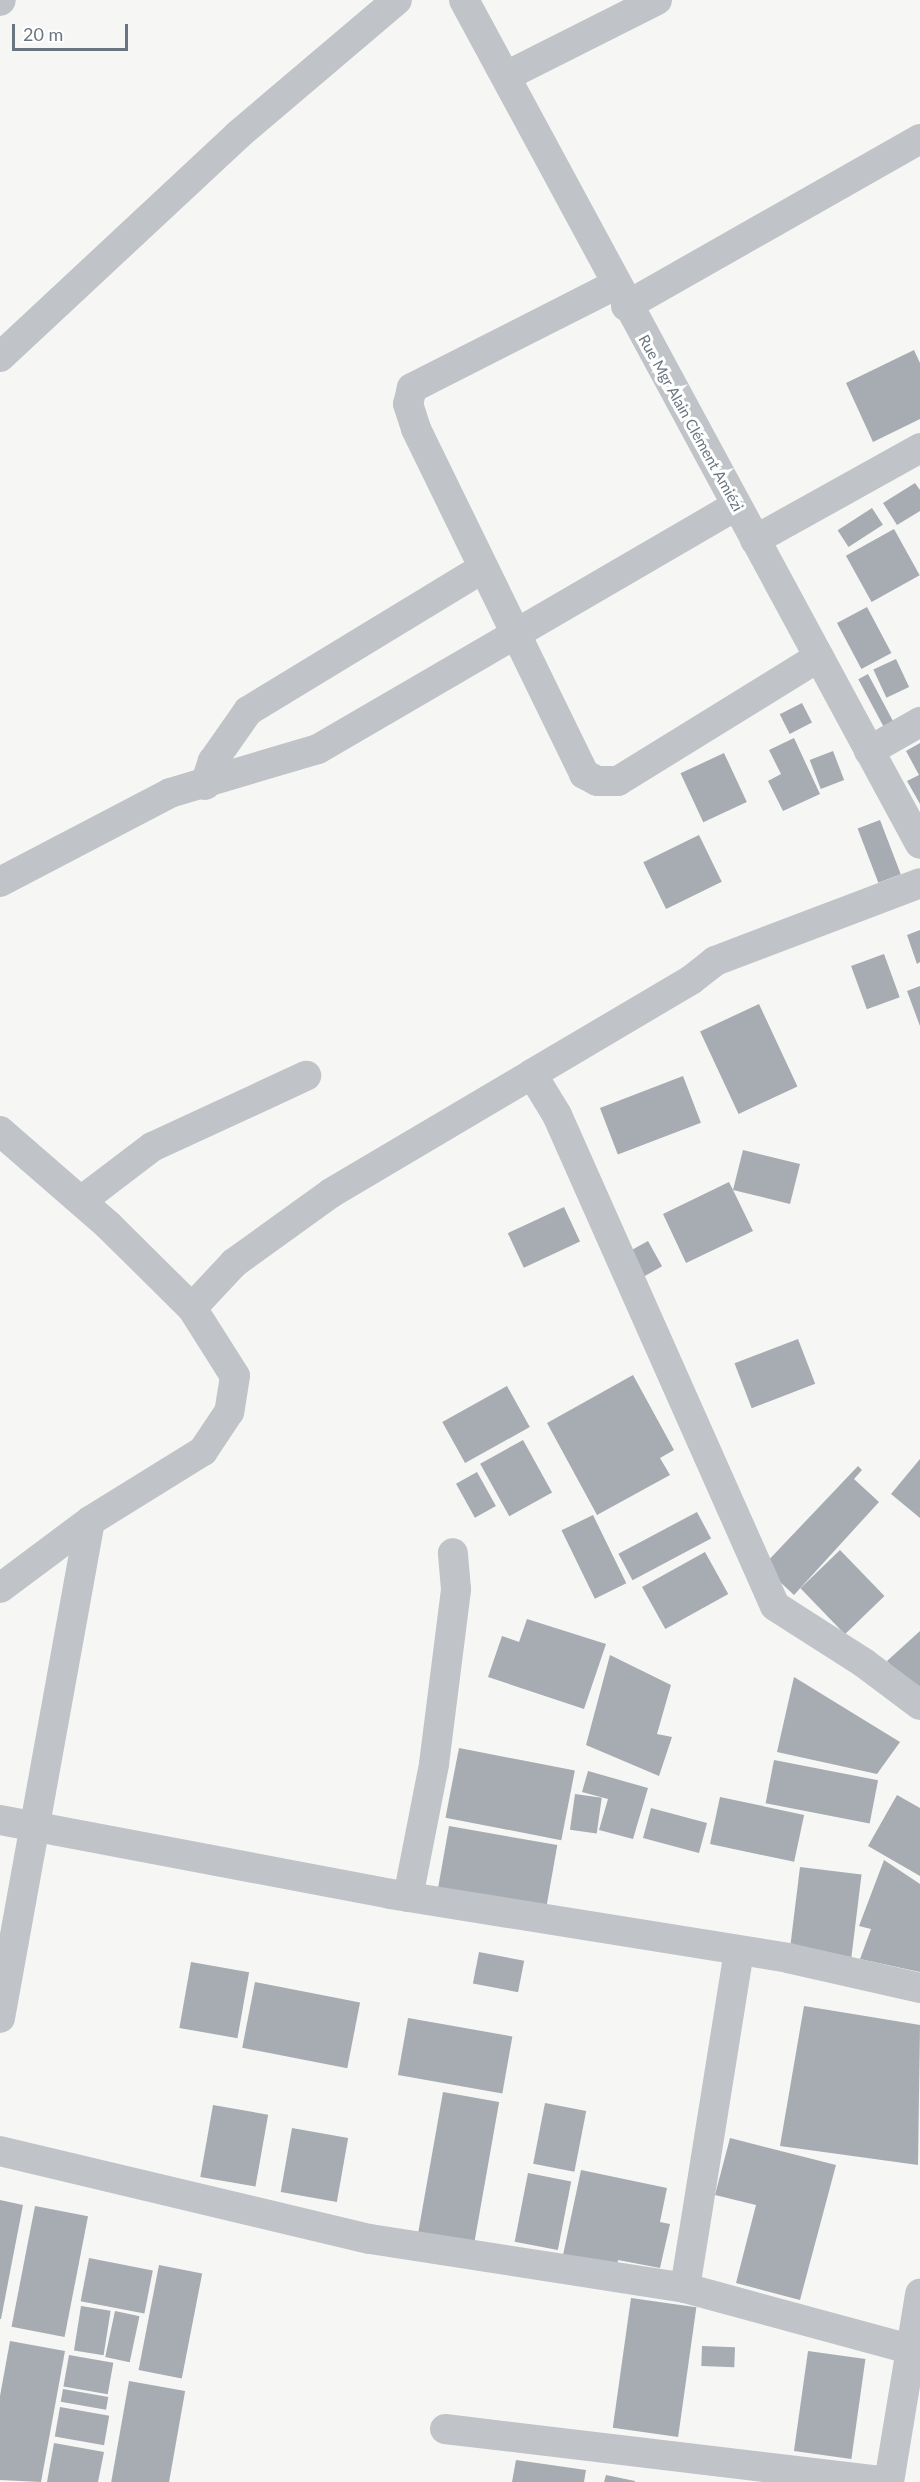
<!DOCTYPE html>
<meta charset="utf-8">
<style>
body{margin:0}
#map{position:relative;width:920px;height:2482px;overflow:hidden;background:#f6f6f4;font-family:Lato,sans-serif}
div>[style]{position:absolute}
.building>*{inset:0;background:#a6acb2;transform-origin:0 0}
.street>*{height:30px;margin:-15px;padding:0 15px;transform-origin:15px;border-radius:15px;background:#c0c3c7}
span{translate:-50% -50%;white-space:nowrap;text-align:center;line-height:1.15;-webkit-text-stroke:6px #fff;paint-order:stroke}
.street-label{font-size:15px;color:#697581}
.scale{position:absolute;left:12px;top:24px;width:116px;height:27px;box-sizing:border-box;border:3px solid #697581;border-top:0;padding-left:8px;font-size:18px;line-height:21px;white-space:nowrap;color:#697581;-webkit-text-stroke:4px #fff;paint-order:stroke}
</style>
<div id="map">
<div class="building">
<div style="clip-path:polygon(914px 350px,920px 363px,920px 419px,873px 442px,846px 383px)"></div>
<div style="clip-path:polygon(915px 483px,920px 490px,920px 511px,897px 525px,883px 503px)"></div>
<div style="left:872px;top:508px;width:20px;height:41px;rotate:57deg"></div>
<div style="left:894px;top:529px;width:53px;height:55px;rotate:61deg"></div>
<div style="left:867px;top:607px;width:52px;height:34px;rotate:62deg"></div>
<div style="left:896px;top:659px;width:31px;height:25px;rotate:65deg"></div>
<div style="left:868px;top:674px;width:54px;height:11px;rotate:62deg"></div>
<div style="left:802px;top:703px;width:22px;height:25px;rotate:63deg"></div>
<div style="clip-path:polygon(794px 738px,820px 794px,783px 811px,768px 781px,781px 774px,769px 750px)"></div>
<div style="clip-path:polygon(920px 743px,920px 804px,907px 781px,919px 775px,906px 751px)"></div>
<div style="left:833px;top:751px;width:31px;height:25px;rotate:69deg"></div>
<div style="left:724px;top:753px;width:54px;height:48px;rotate:65deg"></div>
<div style="left:880px;top:820px;width:58px;height:24px;rotate:69deg"></div>
<div style="left:699px;top:835px;width:52px;height:62px;rotate:64deg"></div>
<div style="clip-path:polygon(920px 930px,920px 962px,917px 964px,907px 935px)"></div>
<div style="left:884px;top:954px;width:46px;height:35px;rotate:70deg"></div>
<div style="clip-path:polygon(920px 986px,920px 1026px,907px 991px)"></div>
<div style="left:759px;top:1004px;width:91px;height:65px;rotate:65deg"></div>
<div style="left:683px;top:1076px;width:50px;height:89px;rotate:69deg"></div>
<div style="clip-path:polygon(743px 1150px,800px 1164px,790px 1204px,733px 1190px,753px 1231px,686px 1263px,663px 1214px,729px 1182px,733px 1190px)"></div>
<div style="left:564px;top:1207px;width:38px;height:62px;rotate:65deg"></div>
<div style="left:648px;top:1241px;width:29px;height:29px;rotate:61deg"></div>
<div style="left:798px;top:1339px;width:48px;height:68px;rotate:69deg"></div>
<div style="clip-path:polygon(633px 1375px,674px 1450px,660px 1458px,670px 1475px,597px 1515px,547px 1423px)"></div>
<div style="left:507px;top:1386px;width:47px;height:74px;rotate:61deg"></div>
<div style="left:523px;top:1440px;width:60px;height:49px;rotate:61deg"></div>
<div style="clip-path:polygon(920px 1459px,920px 1518px,891px 1494px)"></div>
<div style="clip-path:polygon(858px 1466px,862px 1470px,854px 1479px,879px 1502px,794px 1595px,763px 1566px)"></div>
<div style="left:477px;top:1472px;width:39px;height:24px;rotate:61deg"></div>
<div style="left:697px;top:1512px;width:30px;height:89px;rotate:62deg"></div>
<div style="left:593px;top:1515px;width:76px;height:35px;rotate:64deg"></div>
<div style="left:840px;top:1550px;width:64px;height:55px;rotate:46deg"></div>
<div style="left:705px;top:1552px;width:48px;height:72px;rotate:61deg"></div>
<div style="clip-path:polygon(527px 1619px,606px 1644px,584px 1709px,488px 1677px,502px 1636px,519px 1642px)"></div>
<div style="clip-path:polygon(920px 1631px,920px 1698px,887px 1661px)"></div>
<div style="clip-path:polygon(610px 1655px,671px 1685px,657px 1734px,672px 1737px,659px 1776px,586px 1745px)"></div>
<div style="clip-path:polygon(794px 1677px,900px 1742px,877px 1774px,777px 1752px)"></div>
<div style="left:459px;top:1748px;width:118px;height:71px;rotate:11deg"></div>
<div style="left:774px;top:1760px;width:106px;height:44px;rotate:11deg"></div>
<div style="clip-path:polygon(588px 1771px,648px 1788px,633px 1839px,599px 1830px,608px 1799px,582px 1792px)"></div>
<div style="left:575px;top:1794px;width:27px;height:36px;rotate:8deg"></div>
<div style="clip-path:polygon(897px 1795px,920px 1808px,920px 1876px,868px 1846px)"></div>
<div style="left:720px;top:1797px;width:86px;height:48px;rotate:12deg"></div>
<div style="left:651px;top:1808px;width:58px;height:31px;rotate:15deg"></div>
<div style="left:449px;top:1826px;width:110px;height:65px;rotate:10deg"></div>
<div style="clip-path:polygon(884px 1860px,920px 1884px,920px 1972px,860px 1959px,871px 1929px,859px 1926px)"></div>
<div style="left:800px;top:1867px;width:62px;height:83px;rotate:7deg"></div>
<div style="left:479px;top:1952px;width:46px;height:32px;rotate:11deg"></div>
<div style="left:191px;top:1962px;width:59px;height:67px;rotate:10deg"></div>
<div style="left:255px;top:1982px;width:107px;height:67px;rotate:11deg"></div>
<div style="clip-path:polygon(804px 2006px,920px 2025px,918px 2165px,780px 2146px)"></div>
<div style="left:408px;top:2018px;width:106px;height:58px;rotate:10deg"></div>
<div style="left:443px;top:2092px;width:57px;height:146px;rotate:10deg"></div>
<div style="left:545px;top:2103px;width:42px;height:62px;rotate:11deg"></div>
<div style="left:213px;top:2105px;width:56px;height:73px;rotate:10deg"></div>
<div style="left:292px;top:2128px;width:57px;height:65px;rotate:10deg"></div>
<div style="clip-path:polygon(730px 2138px,836px 2165px,800px 2300px,736px 2283px,756px 2205px,715px 2195px)"></div>
<div style="clip-path:polygon(581px 2170px,667px 2188px,660px 2222px,670px 2224px,660px 2268px,618px 2260px,617px 2266px,563px 2255px)"></div>
<div style="left:528px;top:2173px;width:44px;height:70px;rotate:11deg"></div>
<div style="clip-path:polygon(0 2200px,23px 2205px,1px 2319px,0 2319px)"></div>
<div style="left:35px;top:2206px;width:54px;height:123px;rotate:11deg"></div>
<div style="left:89px;top:2258px;width:65px;height:44px;rotate:11deg"></div>
<div style="left:159px;top:2265px;width:44px;height:107px;rotate:11deg"></div>
<div style="left:631px;top:2298px;width:66px;height:131px;rotate:8deg"></div>
<div style="left:81px;top:2306px;width:30px;height:45px;rotate:9deg"></div>
<div style="left:115px;top:2311px;width:25px;height:47px;rotate:12deg"></div>
<div style="clip-path:polygon(10px 2341px,65px 2351px,41px 2482px,0 2480px,0 2396px)"></div>
<div style="left:702px;top:2346px;width:33px;height:20px;rotate:2deg"></div>
<div style="left:808px;top:2351px;width:58px;height:101px;rotate:8deg"></div>
<div style="left:69px;top:2355px;width:45px;height:32px;rotate:10deg"></div>
<div style="left:129px;top:2381px;width:57px;height:103px;rotate:10deg"></div>
<div style="left:63px;top:2389px;width:46px;height:13px;rotate:10deg"></div>
<div style="left:60px;top:2407px;width:50px;height:30px;rotate:10deg"></div>
<div style="clip-path:polygon(54px 2443px,104px 2452px,98px 2482px,47px 2482px)"></div>
<div style="clip-path:polygon(516px 2460px,586px 2470px,584px 2482px,512px 2482px)"></div>
<div style="clip-path:polygon(606px 2475px,635px 2481px,635px 2482px,604px 2482px)"></div>
</div>
<div class="street">
<div style="left:464px;top:0;width:959px;rotate:61.62deg"></div>
<div style="left:0;top:1px;width:1px;rotate:-45deg"></div>
<div style="left:506px;top:76px;width:169px;rotate:-26.7deg"></div>
<div style="left:615px;top:285px;width:228px;rotate:153.1deg"></div>
<div style="left:412px;top:388px;width:16px;rotate:104deg"></div>
<div style="left:408px;top:404px;width:26px;rotate:72deg"></div>
<div style="left:416px;top:429px;width:384px;rotate:64deg"></div>
<div style="left:584px;top:774px;width:15px;rotate:28deg"></div>
<div style="left:597px;top:781px;width:21px"></div>
<div style="left:618px;top:781px;width:236px;rotate:-31.7deg"></div>
<div style="left:626px;top:306px;width:338px;rotate:-29.6deg"></div>
<div style="left:0;top:357px;width:327px;rotate:-43deg"></div>
<div style="left:239px;top:134px;width:207px;rotate:-40.3deg"></div>
<div style="left:755px;top:540px;width:189px;rotate:-29.1deg"></div>
<div style="left:869px;top:751px;width:59px;rotate:-29.6deg"></div>
<div style="left:205px;top:785px;width:25px;rotate:-72deg"></div>
<div style="left:213px;top:761px;width:61px;rotate:-55deg"></div>
<div style="left:248px;top:711px;width:275px;rotate:-31.3deg"></div>
<div style="left:0;top:882px;width:192px;rotate:-27.6deg"></div>
<div style="left:170px;top:793px;width:154px;rotate:-16.6deg"></div>
<div style="left:318px;top:749px;width:484px;rotate:-30.2deg"></div>
<div style="left:532px;top:1074px;width:185px;rotate:-30.6deg"></div>
<div style="left:691px;top:980px;width:31px;rotate:-38deg"></div>
<div style="left:715px;top:961px;width:219px;rotate:-20.8deg"></div>
<div style="left:0;top:1131px;width:143px;rotate:41deg"></div>
<div style="left:108px;top:1225px;width:118px;rotate:44.7deg"></div>
<div style="left:192px;top:1308px;width:80px;rotate:57.7deg"></div>
<div style="left:235px;top:1376px;width:36px;rotate:99deg"></div>
<div style="left:229px;top:1412px;width:47px;rotate:123.7deg"></div>
<div style="left:203px;top:1451px;width:133px;rotate:148.2deg"></div>
<div style="left:90px;top:1521px;width:112px;rotate:143.3deg"></div>
<div style="left:81px;top:1201px;width:89px;rotate:-37.3deg"></div>
<div style="left:152px;top:1147px;width:170px;rotate:-24.8deg"></div>
<div style="left:192px;top:1308px;width:62px;rotate:-47deg"></div>
<div style="left:234px;top:1263px;width:120px;rotate:-35.8deg"></div>
<div style="left:331px;top:1193px;width:234px;rotate:-30.6deg"></div>
<div style="left:532px;top:1074px;width:48px;rotate:58.6deg"></div>
<div style="left:557px;top:1115px;width:537px;rotate:66.06deg"></div>
<div style="left:775px;top:1606px;width:106px;rotate:32.6deg"></div>
<div style="left:864px;top:1663px;width:70px;rotate:36.9deg"></div>
<div style="left:0;top:1820px;width:397px;rotate:10.7deg"></div>
<div style="left:390px;top:1894px;width:403px;rotate:9.1deg"></div>
<div style="left:788px;top:1958px;width:135px;rotate:12.8deg"></div>
<div style="left:408px;top:1897px;width:136px;rotate:-78.9deg"></div>
<div style="left:434px;top:1764px;width:176px;rotate:-82.8deg"></div>
<div style="left:456px;top:1589px;width:36px;rotate:-95deg"></div>
<div style="left:0;top:2018px;width:505px;rotate:-79.74deg"></div>
<div style="left:0;top:2151px;width:380px;rotate:13.4deg"></div>
<div style="left:370px;top:2239px;width:319px;rotate:8.8deg"></div>
<div style="left:685px;top:2288px;width:244px;rotate:15.2deg"></div>
<div style="left:685px;top:2288px;width:341px;rotate:-80.9deg"></div>
<div style="left:445px;top:2429px;width:447px;rotate:6.8deg"></div>
<div style="left:889px;top:2482px;width:191px;rotate:-80.6deg"></div>
</div>
<div class="street-label">
<span style="left:691px;top:423px;rotate:61deg">Rue Mgr Alain Clément Amiézi</span>
</div>
<div class="scale">20 m</div>
</div>
